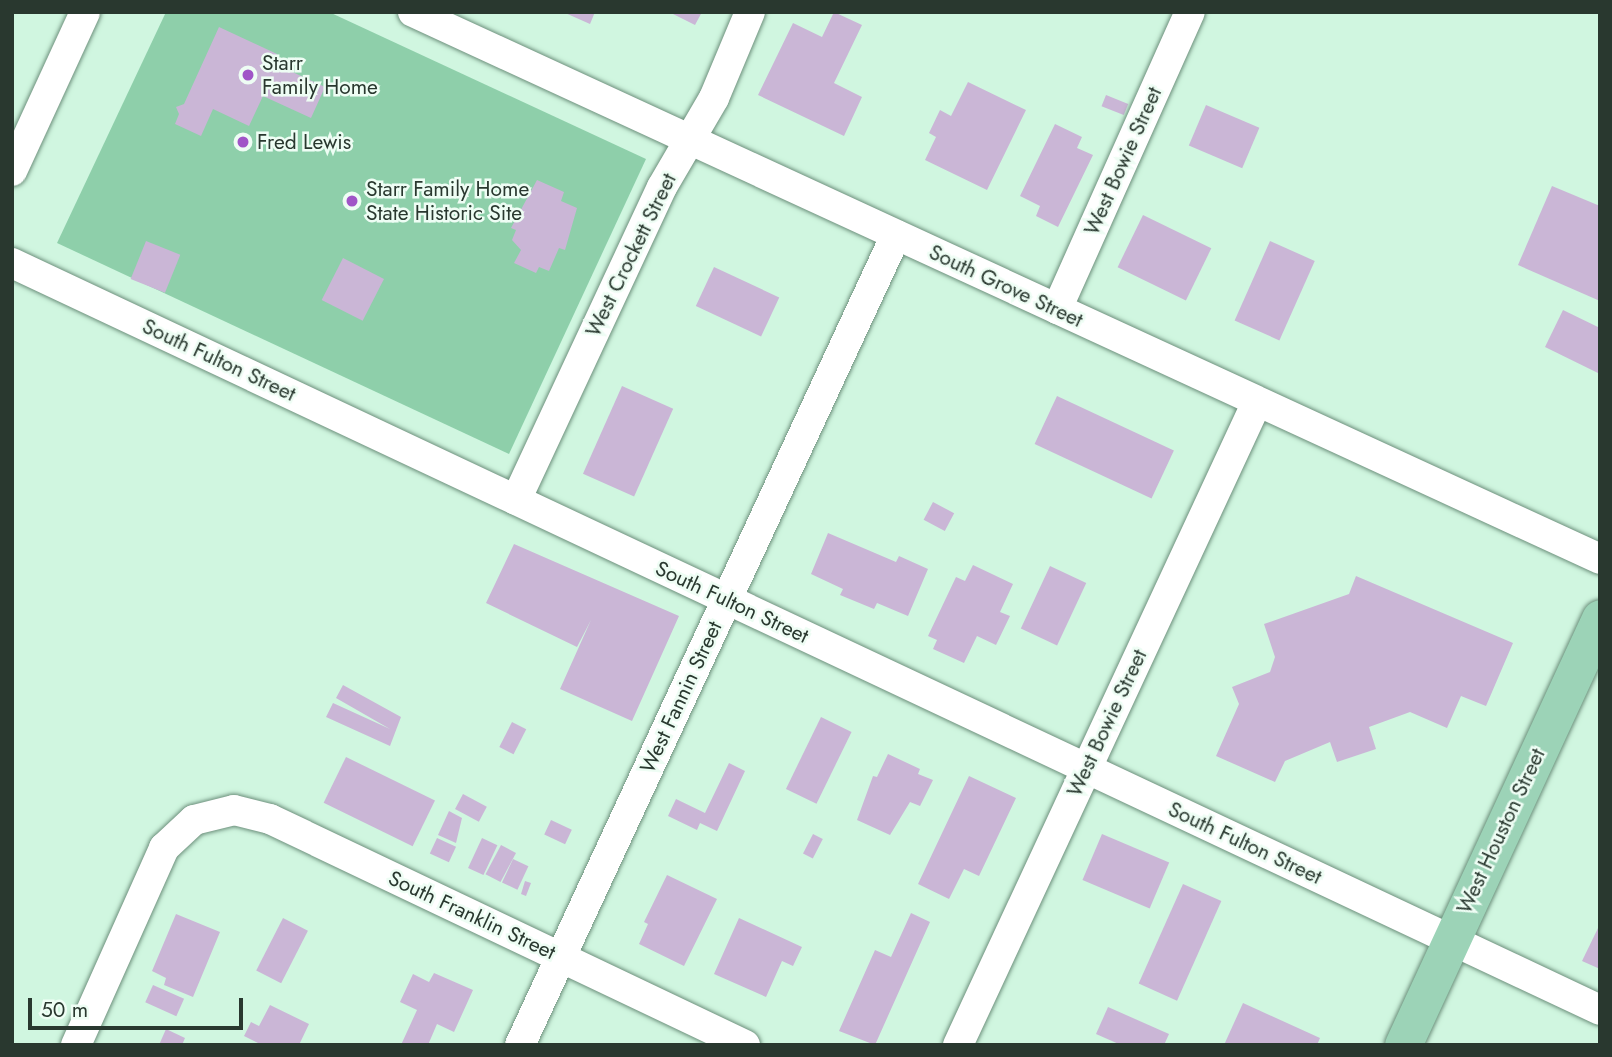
<!DOCTYPE html>
<style>
body{margin:0}
#map{position:relative;width:1612px;height:1057px;overflow:hidden;background:#d0f6e0;font-family:Jost,sans-serif}
div>[style]{position:absolute}
.green>*{inset:0;background:#8ecfaa}
.building>*{inset:0;background:#cab6d6;transform-origin:0 0}
.roads{filter:drop-shadow(0 0 2px #6d907c) drop-shadow(0 0 2px #6d907c)}
.minor>*{height:30px;margin:-15px;padding:0 15px;transform-origin:15px;border-radius:15px;background:#fff}
.major>*{height:37px;margin:-18.5px;padding:0 18.5px;transform-origin:18.5px;border-radius:18.5px;background:#9cd3b7}
.dots>*{width:19px;height:19px;translate:-50% -50%;box-sizing:border-box;border:4px solid #eefdf4;border-radius:50%}
span{translate:-50% -50%;white-space:nowrap;text-align:center;line-height:1.15;-webkit-text-stroke:5px #eefdf4;paint-order:stroke}
.poi-label{font-size:21px;color:#29382f}
.left{translate:0 -50%;text-align:left}
.street-label{font-size:21px;color:#29382f}
.frame{position:absolute;inset:0;border:14px solid #29382f;pointer-events:none}
.scale{position:absolute;left:28px;top:998px;width:215px;height:32px;box-sizing:border-box;border:4px solid #29382f;border-top:0;padding-left:9px;font-size:21px;line-height:24px;white-space:nowrap;color:#29382f;-webkit-text-stroke:5px #eefdf4;paint-order:stroke}
</style>
<div id="map">
<div class="green">
<div style="clip-path:polygon(166px 12px,329px 12px,646px 159px,509px 454px,57px 243px)"></div>
</div>
<div class="building">
<div style="clip-path:polygon(563px 12px,595px 12px,590px 24px)"></div>
<div style="clip-path:polygon(669px 12px,702px 12px,695px 25px)"></div>
<div style="clip-path:polygon(834px 12px,862px 25px,834px 83px,862px 97px,844px 136px,758px 95px,793px 23px,822px 37px)"></div>
<div style="clip-path:polygon(219px 27px,277px 54px,273px 63px,325px 87px,311px 118px,263px 96px,249px 126px,213px 109px,201px 136px,175px 124px,179px 114px,176px 107px,184px 104px)"></div>
<div style="clip-path:polygon(968px 82px,1026px 110px,987px 190px,925px 160px,936px 137px,929px 133px,940px 110px,951px 116px)"></div>
<div style="left:1106px;top:95px;width:24px;height:12px;rotate:22deg"></div>
<div style="left:1206px;top:105px;width:58px;height:44px;rotate:23deg"></div>
<div style="clip-path:polygon(1055px 124px,1082px 137px,1077px 148px,1093px 155px,1058px 227px,1036px 216px,1040px 206px,1020px 196px)"></div>
<div style="clip-path:polygon(537px 180px,564px 192px,561px 201px,577px 208px,565px 250px,559px 248px,549px 271px,539px 267px,536px 273px,514px 263px,521px 250px,512px 240px,516px 230px,511px 228px)"></div>
<div style="clip-path:polygon(1552px 186px,1600px 206px,1600px 301px,1518px 265px)"></div>
<div style="left:1143px;top:215px;width:76px;height:58px;rotate:26deg"></div>
<div style="left:146px;top:241px;width:37px;height:41px;rotate:22deg"></div>
<div style="left:1270px;top:241px;width:49px;height:87px;rotate:24deg"></div>
<div style="left:343px;top:258px;width:46px;height:47px;rotate:27deg"></div>
<div style="left:714px;top:267px;width:72px;height:43px;rotate:25deg"></div>
<div style="clip-path:polygon(1563px 310px,1600px 328px,1600px 374px,1545px 347px)"></div>
<div style="left:622px;top:386px;width:56px;height:96px;rotate:24deg"></div>
<div style="left:1057px;top:396px;width:129px;height:53px;rotate:25deg"></div>
<div style="left:933px;top:502px;width:24px;height:20px;rotate:28deg"></div>
<div style="clip-path:polygon(828px 533px,896px 562px,899px 556px,928px 569px,908px 616px,877px 603px,874px 609px,840px 595px,843px 589px,811px 574px)"></div>
<div style="clip-path:polygon(514px 544px,679px 616px,632px 721px,560px 689px,591px 620px,577px 647px,486px 603px)"></div>
<div style="clip-path:polygon(973px 565px,1013px 584px,1000px 612px,1010px 616px,996px 645px,977px 636px,964px 663px,933px 649px,937px 640px,928px 636px,956px 577px,965px 581px)"></div>
<div style="left:1050px;top:566px;width:40px;height:69px;rotate:25deg"></div>
<div style="clip-path:polygon(1356px 576px,1513px 643px,1486px 706px,1461px 696px,1447px 728px,1410px 712px,1369px 727px,1376px 749px,1337px 762px,1330px 742px,1285px 761px,1275px 782px,1216px 756px,1239px 704px,1232px 687px,1270px 672px,1275px 657px,1264px 624px,1349px 594px)"></div>
<div style="clip-path:polygon(343px 685px,401px 717px,390px 746px,326px 717px,333px 703px,390px 729px,336px 698px)"></div>
<div style="left:821px;top:717px;width:34px;height:80px;rotate:26deg"></div>
<div style="left:512px;top:722px;width:16px;height:28px;rotate:27deg"></div>
<div style="clip-path:polygon(888px 754px,920px 769px,918px 774px,933px 780px,920px 806px,910px 802px,890px 835px,857px 820px,873px 776px,877px 777px)"></div>
<div style="left:346px;top:757px;width:99px;height:51px;rotate:26deg"></div>
<div style="clip-path:polygon(729px 763px,745px 771px,717px 831px,700px 823px,697px 830px,668px 816px,676px 799px,705px 813px)"></div>
<div style="clip-path:polygon(969px 776px,1016px 798px,979px 876px,964px 869px,949px 899px,918px 884px)"></div>
<div style="left:463px;top:794px;width:27px;height:17px;rotate:28deg"></div>
<div style="clip-path:polygon(449px 811px,462px 818px,456px 843px,438px 835px)"></div>
<div style="left:551px;top:820px;width:23px;height:16px;rotate:25deg"></div>
<div style="left:813px;top:834px;width:11px;height:22px;rotate:27deg"></div>
<div style="left:1102px;top:834px;width:73px;height:50px;rotate:23deg"></div>
<div style="left:437px;top:838px;width:21px;height:17px;rotate:25deg"></div>
<div style="left:482px;top:838px;width:17px;height:33px;rotate:25deg"></div>
<div style="left:501px;top:845px;width:17px;height:33px;rotate:28deg"></div>
<div style="left:513px;top:859px;width:17px;height:26px;rotate:25deg"></div>
<div style="clip-path:polygon(667px 875px,717px 899px,684px 966px,639px 944px,648px 924px,644px 922px)"></div>
<div style="clip-path:polygon(525px 881px,531px 883px,526px 896px,521px 894px)"></div>
<div style="left:1183px;top:884px;width:42px;height:109px;rotate:24deg"></div>
<div style="clip-path:polygon(911px 913px,930px 922px,875px 1045px,839px 1031px,875px 950px,891px 957px)"></div>
<div style="clip-path:polygon(176px 914px,220px 932px,193px 997px,164px 985px,166px 978px,152px 971px)"></div>
<div style="left:283px;top:918px;width:28px;height:59px;rotate:27deg"></div>
<div style="clip-path:polygon(739px 918px,802px 947px,793px 966px,782px 961px,766px 997px,714px 974px)"></div>
<div style="clip-path:polygon(1600px 924px,1600px 969px,1582px 961px)"></div>
<div style="clip-path:polygon(434px 973px,473px 990px,454px 1032px,437px 1024px,428px 1045px,401px 1045px,417px 1010px,400px 1002px,413px 974px,429px 982px)"></div>
<div style="left:153px;top:985px;width:34px;height:19px;rotate:24deg"></div>
<div style="clip-path:polygon(1243px 1003px,1320px 1038px,1317px 1045px,1224px 1045px)"></div>
<div style="clip-path:polygon(270px 1005px,309px 1024px,299px 1045px,262px 1045px,244px 1036px,251px 1022px,259px 1026px)"></div>
<div style="clip-path:polygon(1108px 1007px,1169px 1034px,1164px 1045px,1121px 1045px,1096px 1034px)"></div>
<div style="clip-path:polygon(166px 1029px,185px 1038px,182px 1045px,159px 1045px)"></div>
</div>
<div class="roads">
<div class="minor">
<div style="left:413px;top:12px;width:1307px;rotate:24.74deg"></div>
<div style="left:12px;top:171px;width:175px;rotate:-65.3deg"></div>
<div style="left:12px;top:263px;width:1755px;rotate:25.19deg"></div>
<div style="left:1057px;top:309px;width:325px;rotate:-65.9deg"></div>
<div style="left:516px;top:500px;width:345px;rotate:-65deg"></div>
<div style="left:662px;top:187px;width:103px;rotate:-59.7deg"></div>
<div style="left:714px;top:98px;width:93px;rotate:-67.3deg"></div>
<div style="left:76px;top:1045px;width:216px;rotate:-65.9deg"></div>
<div style="left:164px;top:848px;width:41px;rotate:-43deg"></div>
<div style="left:194px;top:820px;width:41px;rotate:-14deg"></div>
<div style="left:234px;top:810px;width:37px;rotate:14deg"></div>
<div style="left:270px;top:819px;width:526px;rotate:25.44deg"></div>
<div style="left:520px;top:1045px;width:893px;rotate:-65.1deg"></div>
<div style="left:958px;top:1045px;width:709px;rotate:-65.06deg"></div>
</div>
<div class="major">
<div style="left:1403px;top:1045px;width:470px;rotate:-65.2deg"></div>
</div>
</div>
<div class="dots">
<div style="left:248px;top:75px;background:#a055c7"></div>
<div style="left:243px;top:142px;background:#a055c7"></div>
<div style="left:352px;top:201px;background:#a055c7"></div>
</div>
<div class="poi-label">
<span class="left" style="left:262px;top:75px">Starr<br>Family Home</span>
<span class="left" style="left:257px;top:142px">Fred Lewis</span>
<span class="left" style="left:366px;top:201px">Starr Family Home<br>State Historic Site</span>
</div>
<div class="street-label">
<span style="left:1123px;top:161px;rotate:-66deg">West Bowie Street</span>
<span style="left:631px;top:255px;rotate:-64deg">West Crockett Street</span>
<span style="left:1006px;top:286px;rotate:25deg">South Grove Street</span>
<span style="left:219px;top:360px;rotate:25deg">South Fulton Street</span>
<span style="left:732px;top:602px;rotate:25deg">South Fulton Street</span>
<span style="left:681px;top:697px;rotate:-65deg">West Fannin Street</span>
<span style="left:1107px;top:723px;rotate:-65deg">West Bowie Street</span>
<span style="left:1501px;top:831px;rotate:-65deg">West Houston Street</span>
<span style="left:1245px;top:843px;rotate:25deg">South Fulton Street</span>
<span style="left:472px;top:915px;rotate:25deg">South Franklin Street</span>
</div>
<div class="frame"></div>
<div class="scale">50 m</div>
</div>
